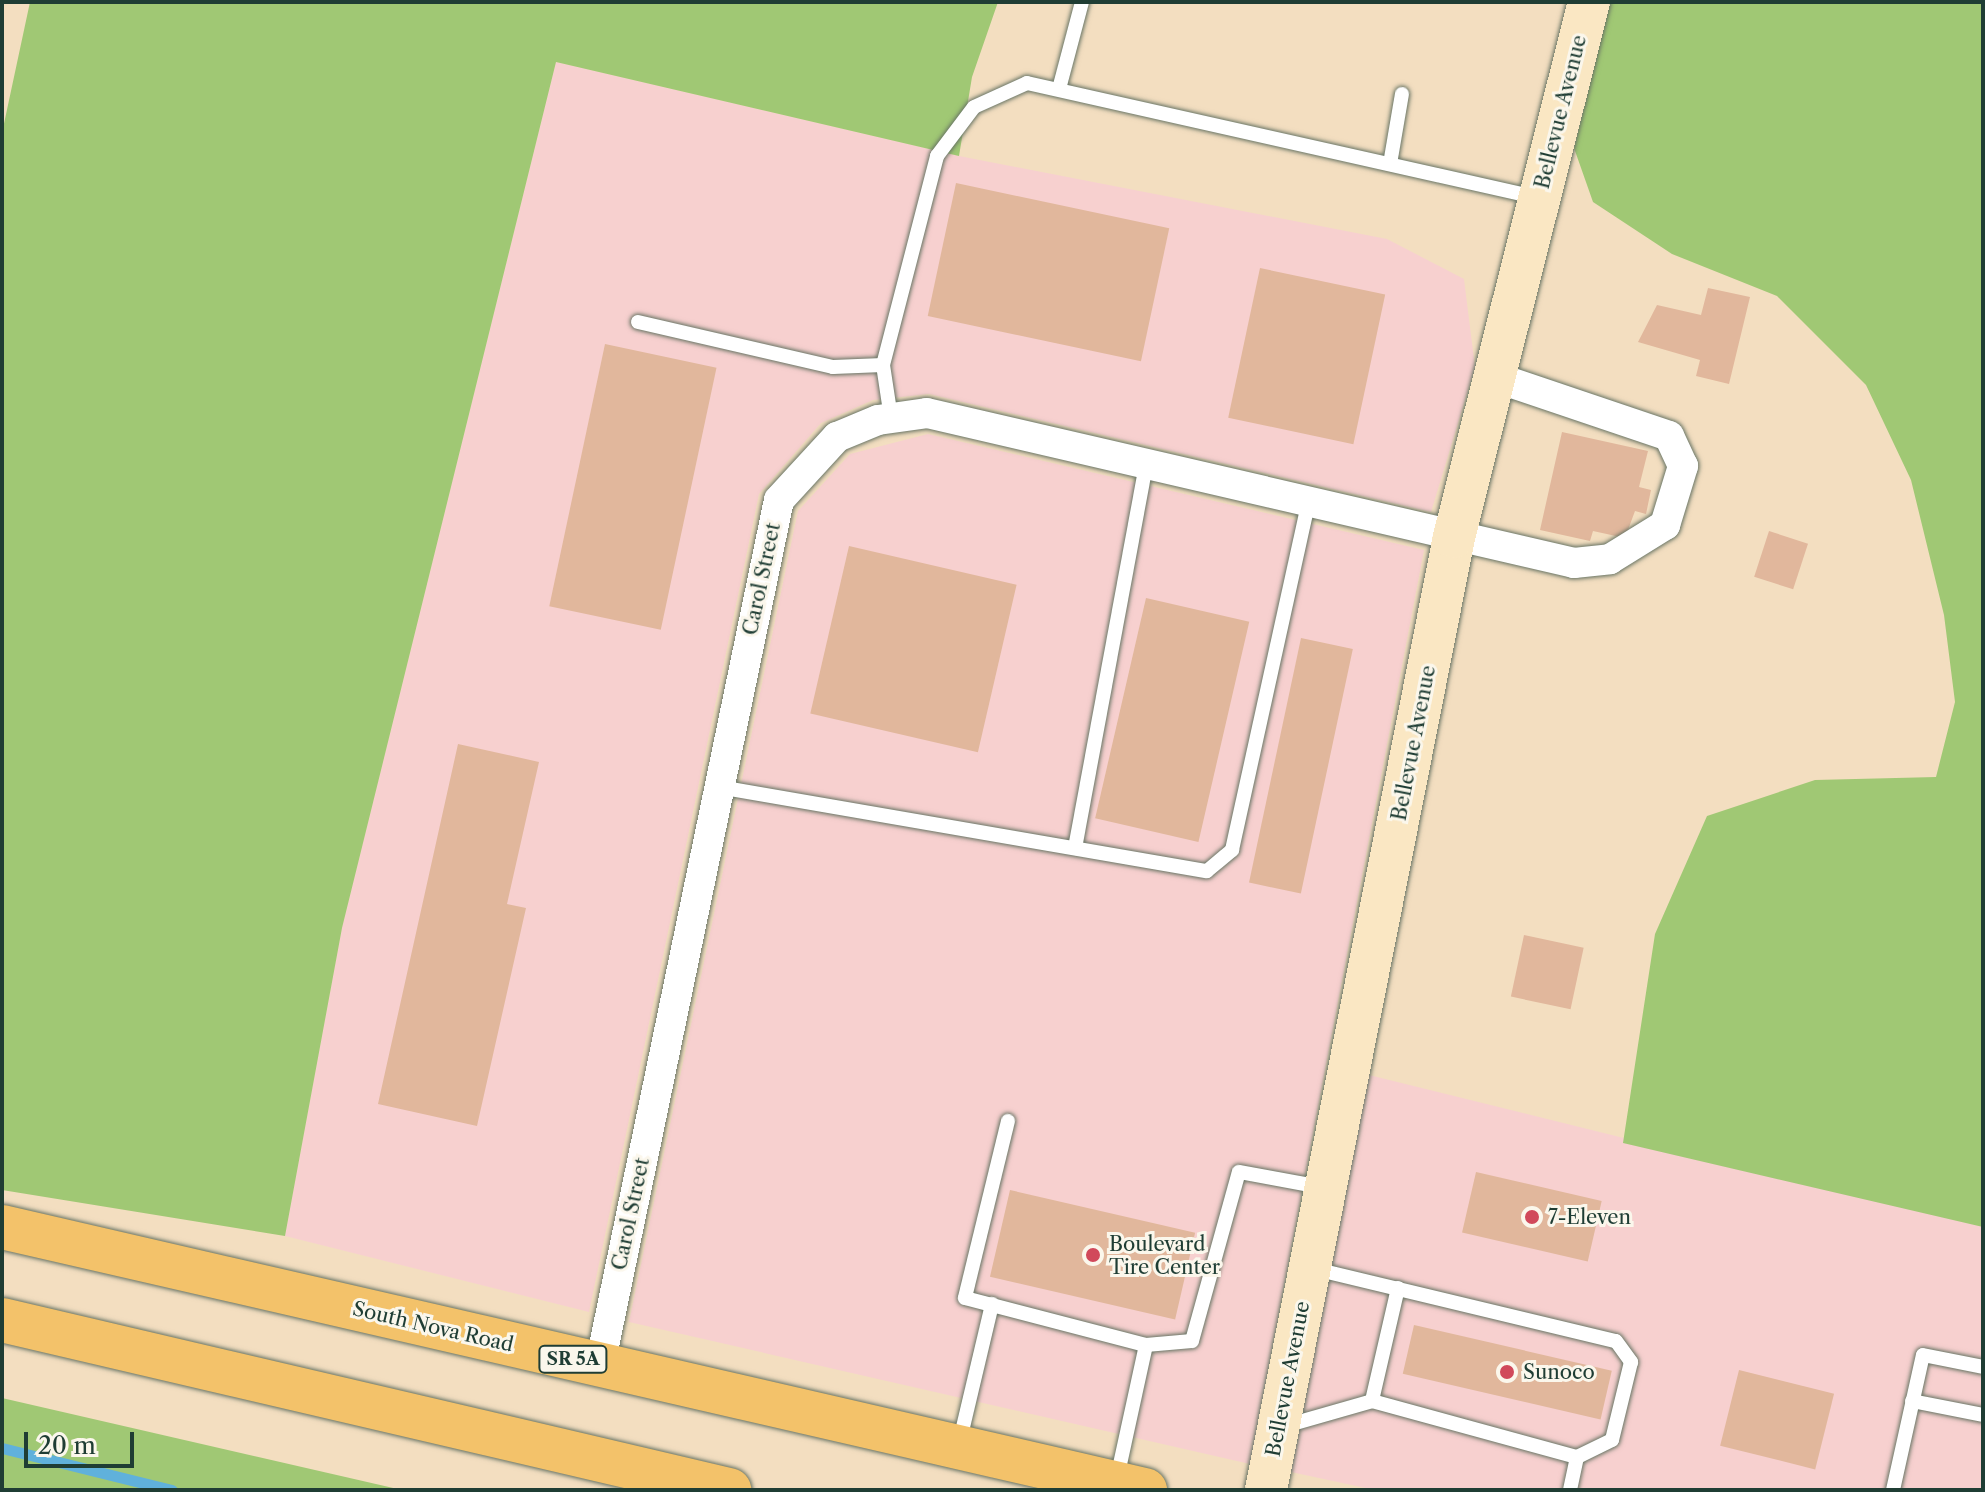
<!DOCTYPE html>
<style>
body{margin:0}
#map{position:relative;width:1985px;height:1492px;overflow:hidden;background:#f3dec0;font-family:"Libre Caslon Text",serif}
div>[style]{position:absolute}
.built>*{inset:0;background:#f7d0cf}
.green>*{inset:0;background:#a0c874}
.stream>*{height:11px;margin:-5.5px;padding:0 5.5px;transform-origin:5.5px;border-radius:5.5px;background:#60b1db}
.building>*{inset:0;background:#e1b79c;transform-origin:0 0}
.roads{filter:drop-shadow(0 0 2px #697565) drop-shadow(0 0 2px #697565)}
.lane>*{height:14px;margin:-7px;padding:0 7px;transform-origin:7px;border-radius:7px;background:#fff}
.street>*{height:30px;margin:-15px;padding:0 15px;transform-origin:15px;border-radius:15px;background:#fff}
.secondary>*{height:42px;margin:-21px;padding:0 21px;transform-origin:21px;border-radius:21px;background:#fae7c3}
.primary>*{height:44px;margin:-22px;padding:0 22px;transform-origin:22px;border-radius:22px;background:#f3c26a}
.dots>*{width:22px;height:22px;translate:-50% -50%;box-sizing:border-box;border:4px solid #fbf7ec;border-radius:50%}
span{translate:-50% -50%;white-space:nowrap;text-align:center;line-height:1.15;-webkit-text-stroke:6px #fbf7ec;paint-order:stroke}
.shield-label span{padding:2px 6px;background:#fbf7ec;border:2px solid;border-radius:6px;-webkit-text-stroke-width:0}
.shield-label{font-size:18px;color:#1f3d34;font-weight:700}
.street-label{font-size:20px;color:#1f3d34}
.poi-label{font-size:20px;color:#1f3d34}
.left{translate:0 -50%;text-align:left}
.frame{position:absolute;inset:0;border:4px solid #1f3d34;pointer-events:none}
.scale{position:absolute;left:24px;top:1432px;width:110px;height:36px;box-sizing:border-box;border:4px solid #1f3d34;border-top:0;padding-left:10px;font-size:24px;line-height:28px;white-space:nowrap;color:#1f3d34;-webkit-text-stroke:6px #fbf7ec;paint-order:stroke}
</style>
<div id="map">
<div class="built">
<div style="clip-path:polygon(556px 62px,959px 156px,1387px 239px,1464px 279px,1475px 367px,1431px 512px,929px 394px,873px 400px,821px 423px,759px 494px,589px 1312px,285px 1236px,342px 928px)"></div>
<div style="clip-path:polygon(928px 434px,1424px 550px,1250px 1464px,629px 1322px,798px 511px,850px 454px)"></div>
<div style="clip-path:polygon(1369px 1075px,1983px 1227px,1983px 1490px,1375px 1490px,1291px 1472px)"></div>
</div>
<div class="green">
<div style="clip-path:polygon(30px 2px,998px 2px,972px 77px,959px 156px,556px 62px,342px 928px,285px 1236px,2px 1190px,2px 133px)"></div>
<div style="clip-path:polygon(1610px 2px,1983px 2px,1983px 1227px,1623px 1143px,1655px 934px,1707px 816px,1815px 780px,1936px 777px,1955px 702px,1944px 615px,1911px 480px,1866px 385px,1777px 296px,1672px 254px,1593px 202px,1574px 148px)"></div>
<div style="clip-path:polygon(2px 1398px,402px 1490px,2px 1490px)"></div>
</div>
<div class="stream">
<div style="left:2px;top:1448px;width:175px;rotate:13.9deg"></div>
</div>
<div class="building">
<div style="left:956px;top:183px;width:218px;height:136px;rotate:12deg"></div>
<div style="left:1260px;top:268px;width:128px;height:153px;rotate:12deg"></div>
<div style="clip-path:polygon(1708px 288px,1750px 297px,1729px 384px,1696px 376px,1700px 360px,1638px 342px,1657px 305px,1701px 315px)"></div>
<div style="left:605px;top:344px;width:114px;height:268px;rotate:12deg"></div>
<div style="clip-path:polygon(1562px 432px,1648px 451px,1639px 487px,1651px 490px,1646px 514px,1635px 511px,1625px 538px,1593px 531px,1590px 541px,1540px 530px)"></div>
<div style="left:1769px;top:531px;width:41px;height:48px;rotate:18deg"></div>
<div style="left:849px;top:546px;width:172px;height:172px;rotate:13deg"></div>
<div style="left:1146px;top:598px;width:106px;height:226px;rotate:13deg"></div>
<div style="left:1301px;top:638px;width:53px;height:250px;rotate:12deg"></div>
<div style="clip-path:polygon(458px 744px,539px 762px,507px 904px,526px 908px,477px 1126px,378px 1104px)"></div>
<div style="left:1524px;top:935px;width:61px;height:63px;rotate:12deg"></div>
<div style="left:1476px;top:1172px;width:129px;height:62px;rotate:13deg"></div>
<div style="left:1010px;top:1190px;width:190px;height:89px;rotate:13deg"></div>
<div style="left:1414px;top:1325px;width:203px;height:50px;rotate:13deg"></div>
<div style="left:1739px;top:1370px;width:98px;height:78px;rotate:14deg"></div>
</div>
<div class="roads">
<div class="lane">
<div style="left:1059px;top:89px;width:90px;rotate:-75.2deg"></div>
<div style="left:1390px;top:164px;width:71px;rotate:-80.3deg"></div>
<div style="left:638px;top:322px;width:200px;rotate:13deg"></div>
<div style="left:833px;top:367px;width:50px;rotate:-2.3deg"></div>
<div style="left:883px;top:365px;width:54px;rotate:81.4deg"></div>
<div style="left:883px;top:365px;width:216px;rotate:-75.5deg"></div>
<div style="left:937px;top:156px;width:61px;rotate:-52.9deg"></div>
<div style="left:974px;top:107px;width:58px;rotate:-24.4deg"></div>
<div style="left:1027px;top:83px;width:521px;rotate:12.65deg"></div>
<div style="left:719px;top:787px;width:495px;rotate:9.8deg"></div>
<div style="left:1207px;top:871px;width:33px;rotate:-40deg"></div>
<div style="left:1232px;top:850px;width:355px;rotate:-77.6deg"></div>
<div style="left:1075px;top:848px;width:390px;rotate:-79.5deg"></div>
<div style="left:1008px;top:1121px;width:182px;rotate:103.7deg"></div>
<div style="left:965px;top:1298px;width:187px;rotate:14.6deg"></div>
<div style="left:1146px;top:1345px;width:46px;rotate:-5deg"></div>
<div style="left:1192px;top:1341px;width:175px;rotate:-74.5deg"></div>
<div style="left:1239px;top:1172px;width:83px;rotate:10.4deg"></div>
<div style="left:1315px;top:1269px;width:309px;rotate:13.5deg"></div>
<div style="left:1616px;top:1341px;width:26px;rotate:54deg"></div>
<div style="left:1631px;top:1362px;width:80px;rotate:103.7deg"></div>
<div style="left:1612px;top:1440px;width:39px;rotate:154deg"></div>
<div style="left:1577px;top:1457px;width:34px;rotate:102deg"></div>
<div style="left:1398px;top:1288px;width:116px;rotate:103deg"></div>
<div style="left:1372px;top:1401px;width:213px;rotate:15.3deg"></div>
<div style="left:1912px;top:1401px;width:72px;rotate:11.2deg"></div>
<div style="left:1285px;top:1426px;width:91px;rotate:-16deg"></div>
<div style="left:959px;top:1444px;width:144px;rotate:-76.7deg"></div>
<div style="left:1117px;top:1478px;width:136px;rotate:-77.7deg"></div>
<div style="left:1893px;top:1490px;width:138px;rotate:-77.5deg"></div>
<div style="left:1923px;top:1355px;width:61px;rotate:11.3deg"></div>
</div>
<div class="street">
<div style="left:600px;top:1365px;width:883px;rotate:-78.31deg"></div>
<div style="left:779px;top:500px;width:86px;rotate:-47.4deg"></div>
<div style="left:837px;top:437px;width:44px;rotate:-22.5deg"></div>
<div style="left:878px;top:420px;width:49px;rotate:-8.1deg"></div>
<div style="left:927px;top:413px;width:664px;rotate:13.05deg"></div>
<div style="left:1574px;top:563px;width:36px;rotate:-6deg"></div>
<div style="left:1610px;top:559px;width:65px;rotate:-31.7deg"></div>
<div style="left:1665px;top:525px;width:62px;rotate:-73deg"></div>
<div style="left:1683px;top:466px;width:33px;rotate:-115deg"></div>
<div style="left:1669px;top:436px;width:184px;rotate:-161.3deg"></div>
</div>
<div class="secondary">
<div style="left:1266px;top:1490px;width:971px;rotate:-78.84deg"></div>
<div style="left:1454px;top:537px;width:552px;rotate:-75.84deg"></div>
</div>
<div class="primary">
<div style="left:2px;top:1227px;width:1173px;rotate:12.96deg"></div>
<div style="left:2px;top:1320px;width:747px;rotate:13.16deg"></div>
</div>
</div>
<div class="dots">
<div style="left:1532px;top:1217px;background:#d1495b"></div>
<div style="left:1093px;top:1255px;background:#d1495b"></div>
<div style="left:1507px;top:1372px;background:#d1495b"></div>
</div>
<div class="shield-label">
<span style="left:573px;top:1359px">SR 5A</span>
</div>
<div class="street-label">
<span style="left:1561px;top:112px;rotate:-76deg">Bellevue Avenue</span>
<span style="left:762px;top:579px;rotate:-78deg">Carol Street</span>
<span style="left:1414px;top:743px;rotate:-79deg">Bellevue Avenue</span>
<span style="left:631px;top:1214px;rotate:-78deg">Carol Street</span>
<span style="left:433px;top:1327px;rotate:13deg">South Nova Road</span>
<span style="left:1288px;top:1379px;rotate:-79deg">Bellevue Avenue</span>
</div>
<div class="poi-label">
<span class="left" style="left:1548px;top:1217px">7-Eleven</span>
<span class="left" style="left:1109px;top:1256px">Boulevard<br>Tire Center</span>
<span class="left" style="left:1523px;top:1372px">Sunoco</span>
</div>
<div class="frame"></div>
<div class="scale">20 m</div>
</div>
